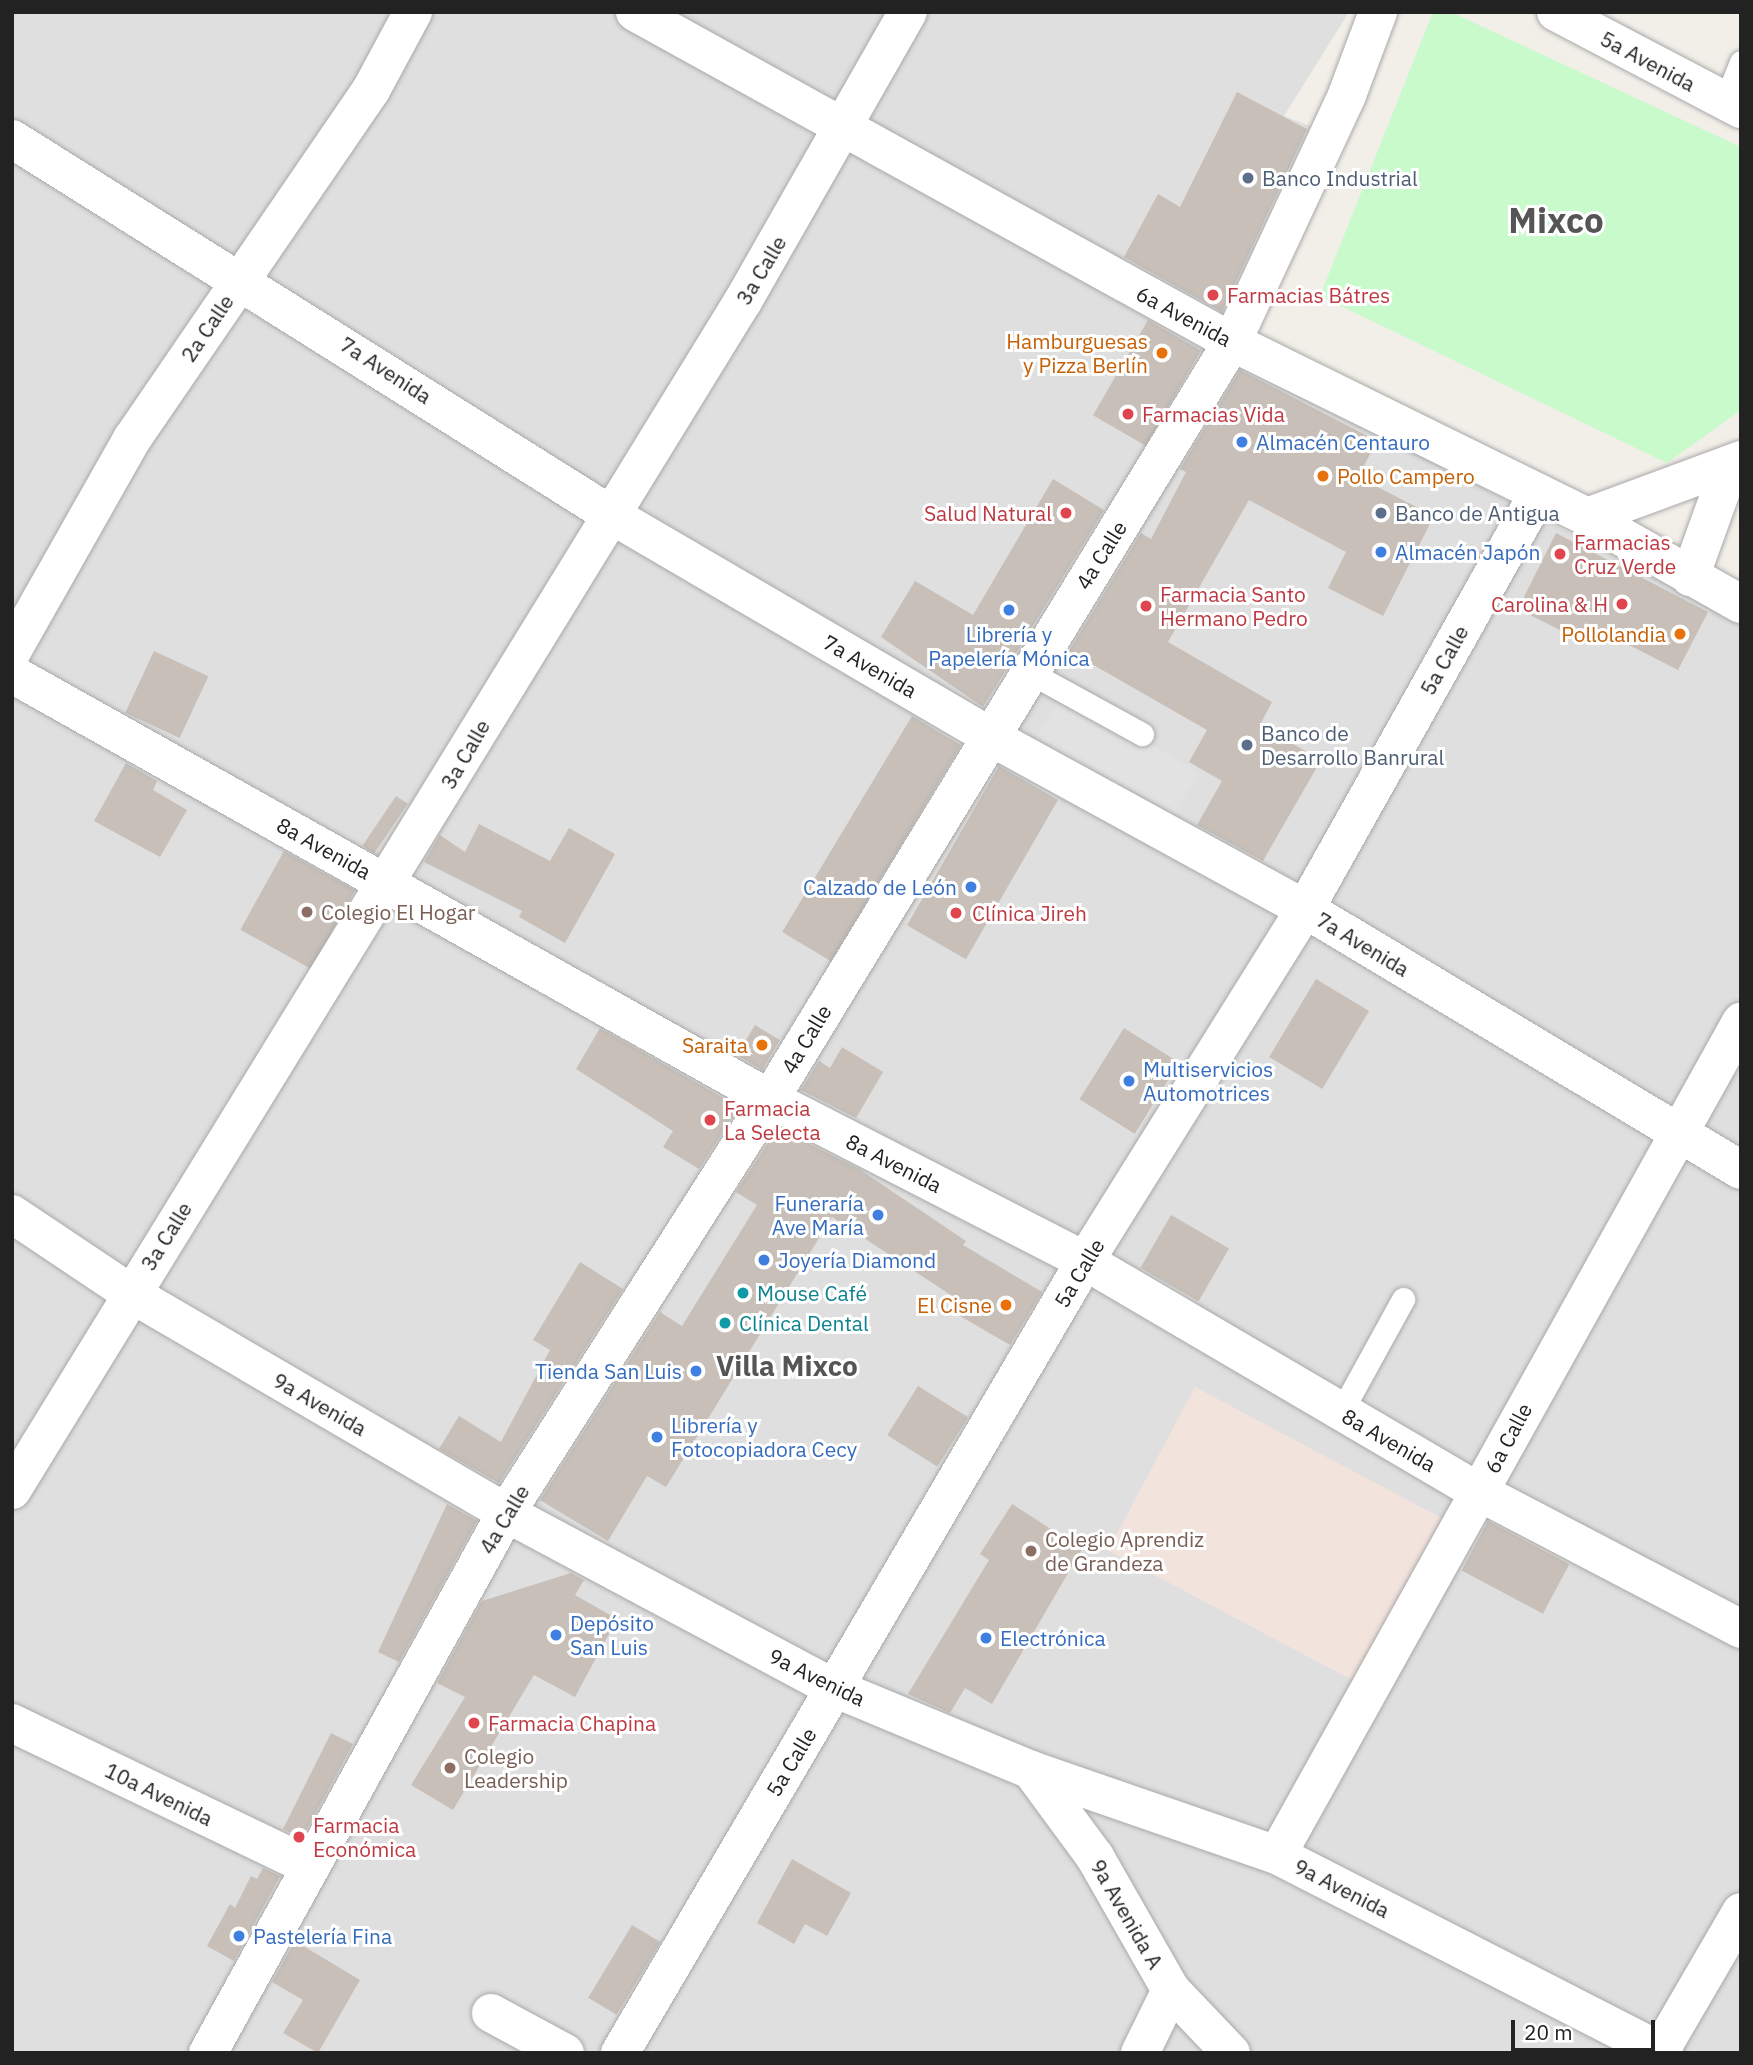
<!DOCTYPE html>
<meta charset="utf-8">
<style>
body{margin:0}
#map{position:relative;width:1753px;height:2065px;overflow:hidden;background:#f2efe9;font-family:"IBM Plex Sans",sans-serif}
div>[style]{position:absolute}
.residential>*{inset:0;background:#e0dfdf}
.military>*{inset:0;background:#f3e3dd;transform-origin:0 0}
.park>*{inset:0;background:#c8facc}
.parking>*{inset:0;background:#e2e2e2;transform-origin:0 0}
.building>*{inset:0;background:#c7bfb8;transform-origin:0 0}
.roads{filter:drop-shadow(0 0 2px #a9a9a9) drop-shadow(0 0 2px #a9a9a9)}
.service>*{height:23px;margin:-11.5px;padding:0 11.5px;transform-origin:11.5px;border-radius:11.5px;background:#fff}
.minor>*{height:38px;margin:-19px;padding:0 19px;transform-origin:19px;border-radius:19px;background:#fff}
.tertiary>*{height:38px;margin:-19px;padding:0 19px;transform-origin:19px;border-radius:19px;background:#fff}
.dots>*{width:19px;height:19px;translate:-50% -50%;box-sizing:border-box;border:4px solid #fff;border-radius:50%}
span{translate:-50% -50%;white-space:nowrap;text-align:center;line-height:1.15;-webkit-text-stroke:6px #fff;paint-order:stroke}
.street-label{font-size:21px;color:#222}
.service-label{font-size:21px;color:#4e5e75}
.left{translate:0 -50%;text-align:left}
.health-label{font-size:21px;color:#be3a42}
.right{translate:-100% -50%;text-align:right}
.food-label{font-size:21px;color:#c56008}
.shop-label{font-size:21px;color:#366cbe}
.education-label{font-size:21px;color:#785e54}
.culture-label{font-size:21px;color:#0d838f}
.district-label{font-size:28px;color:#555;font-weight:700}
.town-label{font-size:35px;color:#555;font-weight:700}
.frame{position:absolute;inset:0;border:14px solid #222;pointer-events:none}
.scale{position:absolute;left:1511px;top:2020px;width:144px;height:32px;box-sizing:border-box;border:4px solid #222;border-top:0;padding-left:9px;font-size:21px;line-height:24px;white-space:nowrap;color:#222;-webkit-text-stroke:5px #fff;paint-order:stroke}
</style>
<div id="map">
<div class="residential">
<div style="clip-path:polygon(12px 12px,1349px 12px,1284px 116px,1331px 134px,1207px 344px,1741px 622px,1741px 2053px,12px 2053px)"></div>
</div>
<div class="military">
<div style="left:1195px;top:1387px;width:286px;height:185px;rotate:28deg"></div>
</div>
<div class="park">
<div style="clip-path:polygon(1433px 12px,1451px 12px,1741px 147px,1741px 410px,1667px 463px,1320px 296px)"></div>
</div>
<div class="parking">
<div style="left:1062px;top:693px;width:158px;height:57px;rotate:30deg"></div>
</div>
<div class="building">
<div style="clip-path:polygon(1237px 92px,1307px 129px,1222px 312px,1124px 257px,1158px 194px,1180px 207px)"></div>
<div style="left:1148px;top:320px;width:61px;height:110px;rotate:30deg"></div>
<div style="clip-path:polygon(1240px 370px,1377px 441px,1358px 477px,1434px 516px,1383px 616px,1328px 588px,1346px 552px,1249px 500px,1168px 642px,1272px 702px,1260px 725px,1321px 760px,1263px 861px,1197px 825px,1222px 781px,1189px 762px,1207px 730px,1069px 651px,1141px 533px,1151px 539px,1186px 472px,1180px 469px)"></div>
<div style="clip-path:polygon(1053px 479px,1104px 510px,983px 707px,881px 637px,915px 581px,973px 615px)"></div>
<div style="clip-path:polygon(1556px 533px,1708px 612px,1678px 670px,1586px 623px,1578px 639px,1518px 609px)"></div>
<div style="left:154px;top:651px;width:60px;height:68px;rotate:25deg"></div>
<div style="left:912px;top:716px;width:57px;height:252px;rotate:31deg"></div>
<div style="clip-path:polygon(126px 763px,157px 781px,153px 790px,187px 810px,160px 857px,94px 821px)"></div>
<div style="left:999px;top:766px;width:68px;height:184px;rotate:30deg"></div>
<div style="left:396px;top:796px;width:14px;height:60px;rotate:34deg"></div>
<div style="clip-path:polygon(479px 824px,550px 861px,569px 828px,615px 854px,565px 943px,519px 917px,522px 911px,424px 862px,440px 835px,465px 852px)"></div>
<div style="left:284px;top:851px;width:81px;height:90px;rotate:29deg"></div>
<div style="left:1316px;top:979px;width:62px;height:91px;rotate:31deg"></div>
<div style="left:755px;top:1025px;width:29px;height:35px;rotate:31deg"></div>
<div style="clip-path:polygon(600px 1028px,739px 1107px,699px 1169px,663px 1147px,673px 1131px,576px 1069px)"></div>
<div style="left:1124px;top:1028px;width:65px;height:84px;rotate:32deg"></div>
<div style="clip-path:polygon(842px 1047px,883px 1072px,856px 1118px,801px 1090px,819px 1061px,830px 1068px)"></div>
<div style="clip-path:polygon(778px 1128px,859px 1169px,966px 1241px,963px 1245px,1042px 1292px,1010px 1345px,960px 1316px,966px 1305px,832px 1217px,666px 1487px,647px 1476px,608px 1541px,540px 1500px,660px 1312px,682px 1326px,757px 1205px,736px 1192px)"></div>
<div style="left:1171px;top:1215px;width:67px;height:61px;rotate:30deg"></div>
<div style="clip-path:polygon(580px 1262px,623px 1289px,499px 1483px,439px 1449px,459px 1416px,501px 1442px,550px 1350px,533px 1340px)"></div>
<div style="left:918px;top:1386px;width:59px;height:58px;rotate:32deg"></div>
<div style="clip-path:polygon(447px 1504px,477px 1521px,399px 1662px,378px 1652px)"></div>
<div style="clip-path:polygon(1012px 1504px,1082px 1549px,992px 1704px,965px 1688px,950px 1713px,908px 1694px,989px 1560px,980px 1554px)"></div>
<div style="left:1488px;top:1521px;width:92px;height:56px;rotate:28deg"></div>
<div style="clip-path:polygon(571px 1573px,584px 1580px,575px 1595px,617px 1619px,575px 1697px,534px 1675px,453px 1810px,411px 1785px,465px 1697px,437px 1683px,482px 1601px)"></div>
<div style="clip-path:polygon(331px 1733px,353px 1744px,302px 1838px,283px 1829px)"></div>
<div style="clip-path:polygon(792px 1859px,851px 1893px,827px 1936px,805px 1924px,794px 1944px,757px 1923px)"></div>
<div style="clip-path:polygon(263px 1868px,280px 1876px,234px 1961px,207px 1946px,230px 1904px,235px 1908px,251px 1876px,257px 1879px)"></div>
<div style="left:632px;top:1925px;width:33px;height:85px;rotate:31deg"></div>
<div style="clip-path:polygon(295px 1941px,360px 1980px,318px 2053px,283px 2033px,303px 2000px,272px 1982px)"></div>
</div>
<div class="roads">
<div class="service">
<div style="left:1725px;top:102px;width:43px;rotate:-68.2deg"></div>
<div style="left:1029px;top:672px;width:129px;rotate:28.8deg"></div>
<div style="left:1341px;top:1412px;width:129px;rotate:-61.2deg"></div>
</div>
<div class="minor">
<div style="left:635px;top:12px;width:682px;rotate:28.93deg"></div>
<div style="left:1232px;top:342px;width:272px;rotate:-65deg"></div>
<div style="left:1347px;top:95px;width:89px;rotate:-69.5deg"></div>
<div style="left:1556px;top:12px;width:209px;rotate:27.7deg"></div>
<div style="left:12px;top:139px;width:704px;rotate:32.11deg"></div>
<div style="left:608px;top:513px;width:441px;rotate:30.3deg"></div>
<div style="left:989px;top:736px;width:360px;rotate:28.7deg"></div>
<div style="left:1305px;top:909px;width:508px;rotate:30.91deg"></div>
<div style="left:12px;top:651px;width:244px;rotate:-60.5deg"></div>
<div style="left:132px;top:439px;width:423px;rotate:-55.6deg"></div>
<div style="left:371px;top:90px;width:89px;rotate:-61.7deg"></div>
<div style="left:12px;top:674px;width:869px;rotate:29.28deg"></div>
<div style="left:770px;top:1099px;width:354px;rotate:27.2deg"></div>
<div style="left:1085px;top:1261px;width:457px;rotate:30.4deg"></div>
<div style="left:1479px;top:1492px;width:296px;rotate:27.6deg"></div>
<div style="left:12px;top:1214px;width:142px;rotate:33.8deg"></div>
<div style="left:130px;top:1293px;width:436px;rotate:30.3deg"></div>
<div style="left:12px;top:1490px;width:1396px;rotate:-58.42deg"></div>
<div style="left:743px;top:301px;width:333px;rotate:-60.3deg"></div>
<div style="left:12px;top:1723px;width:327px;rotate:25.7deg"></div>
<div style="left:1031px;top:1770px;width:260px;rotate:19.1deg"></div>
<div style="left:1277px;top:1855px;width:435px;rotate:27.1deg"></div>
<div style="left:1277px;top:1855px;width:954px;rotate:-60.88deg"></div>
<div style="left:491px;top:2013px;width:84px;rotate:28.4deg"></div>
<div style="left:1140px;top:2053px;width:70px;rotate:-63.8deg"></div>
</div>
<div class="tertiary">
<div style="left:1587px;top:517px;width:164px;rotate:-20.3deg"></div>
<div style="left:1690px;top:577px;width:118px;rotate:-70.2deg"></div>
<div style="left:506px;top:1513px;width:372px;rotate:28.1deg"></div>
<div style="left:834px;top:1688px;width:213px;rotate:22.6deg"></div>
<div style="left:1031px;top:1770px;width:108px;rotate:53.7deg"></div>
<div style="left:1095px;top:1857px;width:153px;rotate:60.3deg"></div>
<div style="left:1171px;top:1990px;width:87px;rotate:46.4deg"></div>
<div style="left:208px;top:2053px;width:617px;rotate:-61.11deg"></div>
<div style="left:506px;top:1513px;width:491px;rotate:-57.5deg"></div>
<div style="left:770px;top:1099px;width:887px;rotate:-58.6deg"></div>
<div style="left:1232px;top:342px;width:396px;rotate:26.2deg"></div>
<div style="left:1587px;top:517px;width:177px;rotate:29.5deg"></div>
<div style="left:620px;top:2053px;width:918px;rotate:-59.58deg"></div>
<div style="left:1085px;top:1261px;width:415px;rotate:-58deg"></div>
<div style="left:1305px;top:909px;width:477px;rotate:-60.7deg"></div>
<div style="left:1659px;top:2053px;width:163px;rotate:-59.8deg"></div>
</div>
</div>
<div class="dots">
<div style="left:1248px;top:178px;background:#5c6f8a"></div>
<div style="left:1213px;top:295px;background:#e0444e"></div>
<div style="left:1162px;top:353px;background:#e8710a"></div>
<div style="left:1128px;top:414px;background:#e0444e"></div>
<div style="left:1242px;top:442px;background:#3f7fe0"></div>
<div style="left:1323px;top:476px;background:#e8710a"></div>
<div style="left:1066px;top:513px;background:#e0444e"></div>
<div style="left:1381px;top:513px;background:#5c6f8a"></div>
<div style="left:1381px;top:552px;background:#3f7fe0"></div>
<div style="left:1560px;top:554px;background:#e0444e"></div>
<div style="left:1622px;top:604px;background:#e0444e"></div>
<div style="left:1146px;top:606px;background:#e0444e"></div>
<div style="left:1009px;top:610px;background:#3f7fe0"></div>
<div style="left:1680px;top:634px;background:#e8710a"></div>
<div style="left:1247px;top:745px;background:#5c6f8a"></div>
<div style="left:971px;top:887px;background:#3f7fe0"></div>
<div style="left:307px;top:912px;background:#8d6e63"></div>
<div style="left:956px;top:913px;background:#e0444e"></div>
<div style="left:762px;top:1045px;background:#e8710a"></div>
<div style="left:1129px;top:1081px;background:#3f7fe0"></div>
<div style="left:710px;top:1120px;background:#e0444e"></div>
<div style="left:878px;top:1215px;background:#3f7fe0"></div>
<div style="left:764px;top:1260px;background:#3f7fe0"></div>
<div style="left:743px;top:1293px;background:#0f9aa8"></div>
<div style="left:1006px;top:1305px;background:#e8710a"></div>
<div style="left:725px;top:1323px;background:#0f9aa8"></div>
<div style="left:696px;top:1371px;background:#3f7fe0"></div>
<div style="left:657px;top:1437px;background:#3f7fe0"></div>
<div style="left:1031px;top:1551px;background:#8d6e63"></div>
<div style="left:556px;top:1635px;background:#3f7fe0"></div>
<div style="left:986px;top:1638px;background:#3f7fe0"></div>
<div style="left:474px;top:1723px;background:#e0444e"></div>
<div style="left:450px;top:1768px;background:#8d6e63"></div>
<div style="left:299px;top:1837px;background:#e0444e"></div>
<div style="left:239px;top:1936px;background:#3f7fe0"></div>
</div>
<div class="street-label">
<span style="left:1648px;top:61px;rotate:28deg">5a Avenida</span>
<span style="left:761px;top:270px;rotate:-59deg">3a Calle</span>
<span style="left:1184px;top:316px;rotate:28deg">6a Avenida</span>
<span style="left:207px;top:328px;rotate:-56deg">2a Calle</span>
<span style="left:386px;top:370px;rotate:33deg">7a Avenida</span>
<span style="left:1101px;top:555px;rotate:-58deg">4a Calle</span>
<span style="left:1444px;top:660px;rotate:-61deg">5a Calle</span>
<span style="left:870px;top:666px;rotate:30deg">7a Avenida</span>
<span style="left:465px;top:754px;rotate:-60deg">3a Calle</span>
<span style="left:324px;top:848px;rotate:29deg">8a Avenida</span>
<span style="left:1363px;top:944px;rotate:31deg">7a Avenida</span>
<span style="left:806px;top:1039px;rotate:-59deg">4a Calle</span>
<span style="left:894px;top:1163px;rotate:27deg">8a Avenida</span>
<span style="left:166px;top:1236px;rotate:-58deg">3a Calle</span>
<span style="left:1079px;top:1273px;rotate:-59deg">5a Calle</span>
<span style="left:320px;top:1404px;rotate:30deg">9a Avenida</span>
<span style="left:1508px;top:1438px;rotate:-62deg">6a Calle</span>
<span style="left:1389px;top:1440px;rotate:30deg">8a Avenida</span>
<span style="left:504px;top:1519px;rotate:-59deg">4a Calle</span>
<span style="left:817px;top:1677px;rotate:26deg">9a Avenida</span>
<span style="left:791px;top:1762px;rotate:-59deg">5a Calle</span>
<span style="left:159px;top:1794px;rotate:26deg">10a Avenida</span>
<span style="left:1342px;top:1888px;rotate:27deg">9a Avenida</span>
<span style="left:1127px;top:1914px;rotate:60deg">9a Avenida A</span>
</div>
<div class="service-label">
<span class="left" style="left:1262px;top:178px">Banco Industrial</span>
<span class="left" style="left:1395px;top:513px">Banco de Antigua</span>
<span class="left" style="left:1261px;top:745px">Banco de<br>Desarrollo Banrural</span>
</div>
<div class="health-label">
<span class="left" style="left:1227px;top:295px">Farmacias Bátres</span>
<span class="left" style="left:1142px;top:414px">Farmacias Vida</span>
<span class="right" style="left:1052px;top:513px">Salud Natural</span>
<span class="left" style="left:1574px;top:554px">Farmacias<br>Cruz Verde</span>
<span class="left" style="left:1160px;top:606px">Farmacia Santo<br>Hermano Pedro</span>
<span class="right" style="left:1608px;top:604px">Carolina &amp; H</span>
<span class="left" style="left:972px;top:913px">Clínica Jireh</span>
<span class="left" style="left:724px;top:1120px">Farmacia<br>La Selecta</span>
<span class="left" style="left:488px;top:1723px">Farmacia Chapina</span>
<span class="left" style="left:313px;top:1837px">Farmacia<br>Económica</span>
</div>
<div class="food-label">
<span class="right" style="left:1148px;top:353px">Hamburguesas<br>y Pizza Berlín</span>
<span class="left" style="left:1337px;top:476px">Pollo Campero</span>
<span class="right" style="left:1666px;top:634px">Pollolandia</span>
<span class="right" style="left:748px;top:1045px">Saraita</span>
<span class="right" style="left:992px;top:1305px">El Cisne</span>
</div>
<div class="shop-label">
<span class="left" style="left:1256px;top:442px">Almacén Centauro</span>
<span class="left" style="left:1395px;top:552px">Almacén Japón</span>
<span style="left:1009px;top:646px">Librería y<br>Papelería Mónica</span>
<span class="right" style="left:957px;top:887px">Calzado de León</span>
<span class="left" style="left:1143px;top:1081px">Multiservicios<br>Automotrices</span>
<span class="right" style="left:864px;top:1215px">Funeraría<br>Ave María</span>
<span class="left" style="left:778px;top:1260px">Joyería Diamond</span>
<span class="right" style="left:682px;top:1371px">Tienda San Luis</span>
<span class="left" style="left:671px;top:1437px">Librería y<br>Fotocopiadora Cecy</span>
<span class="left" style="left:570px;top:1635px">Depósito<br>San Luis</span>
<span class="left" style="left:1000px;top:1638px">Electrónica</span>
<span class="left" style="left:253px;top:1936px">Pastelería Fina</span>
</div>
<div class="education-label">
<span class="left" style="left:321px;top:912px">Colegio El Hogar</span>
<span class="left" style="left:1045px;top:1551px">Colegio Aprendiz<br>de Grandeza</span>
<span class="left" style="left:464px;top:1768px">Colegio<br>Leadership</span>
</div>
<div class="culture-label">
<span class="left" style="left:757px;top:1293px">Mouse Café</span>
<span class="left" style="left:739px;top:1323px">Clínica Dental</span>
</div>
<div class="district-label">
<span style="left:787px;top:1366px">Villa Mixco</span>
</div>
<div class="town-label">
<span style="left:1556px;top:220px">Mixco</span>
</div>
<div class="frame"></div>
<div class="scale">20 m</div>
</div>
